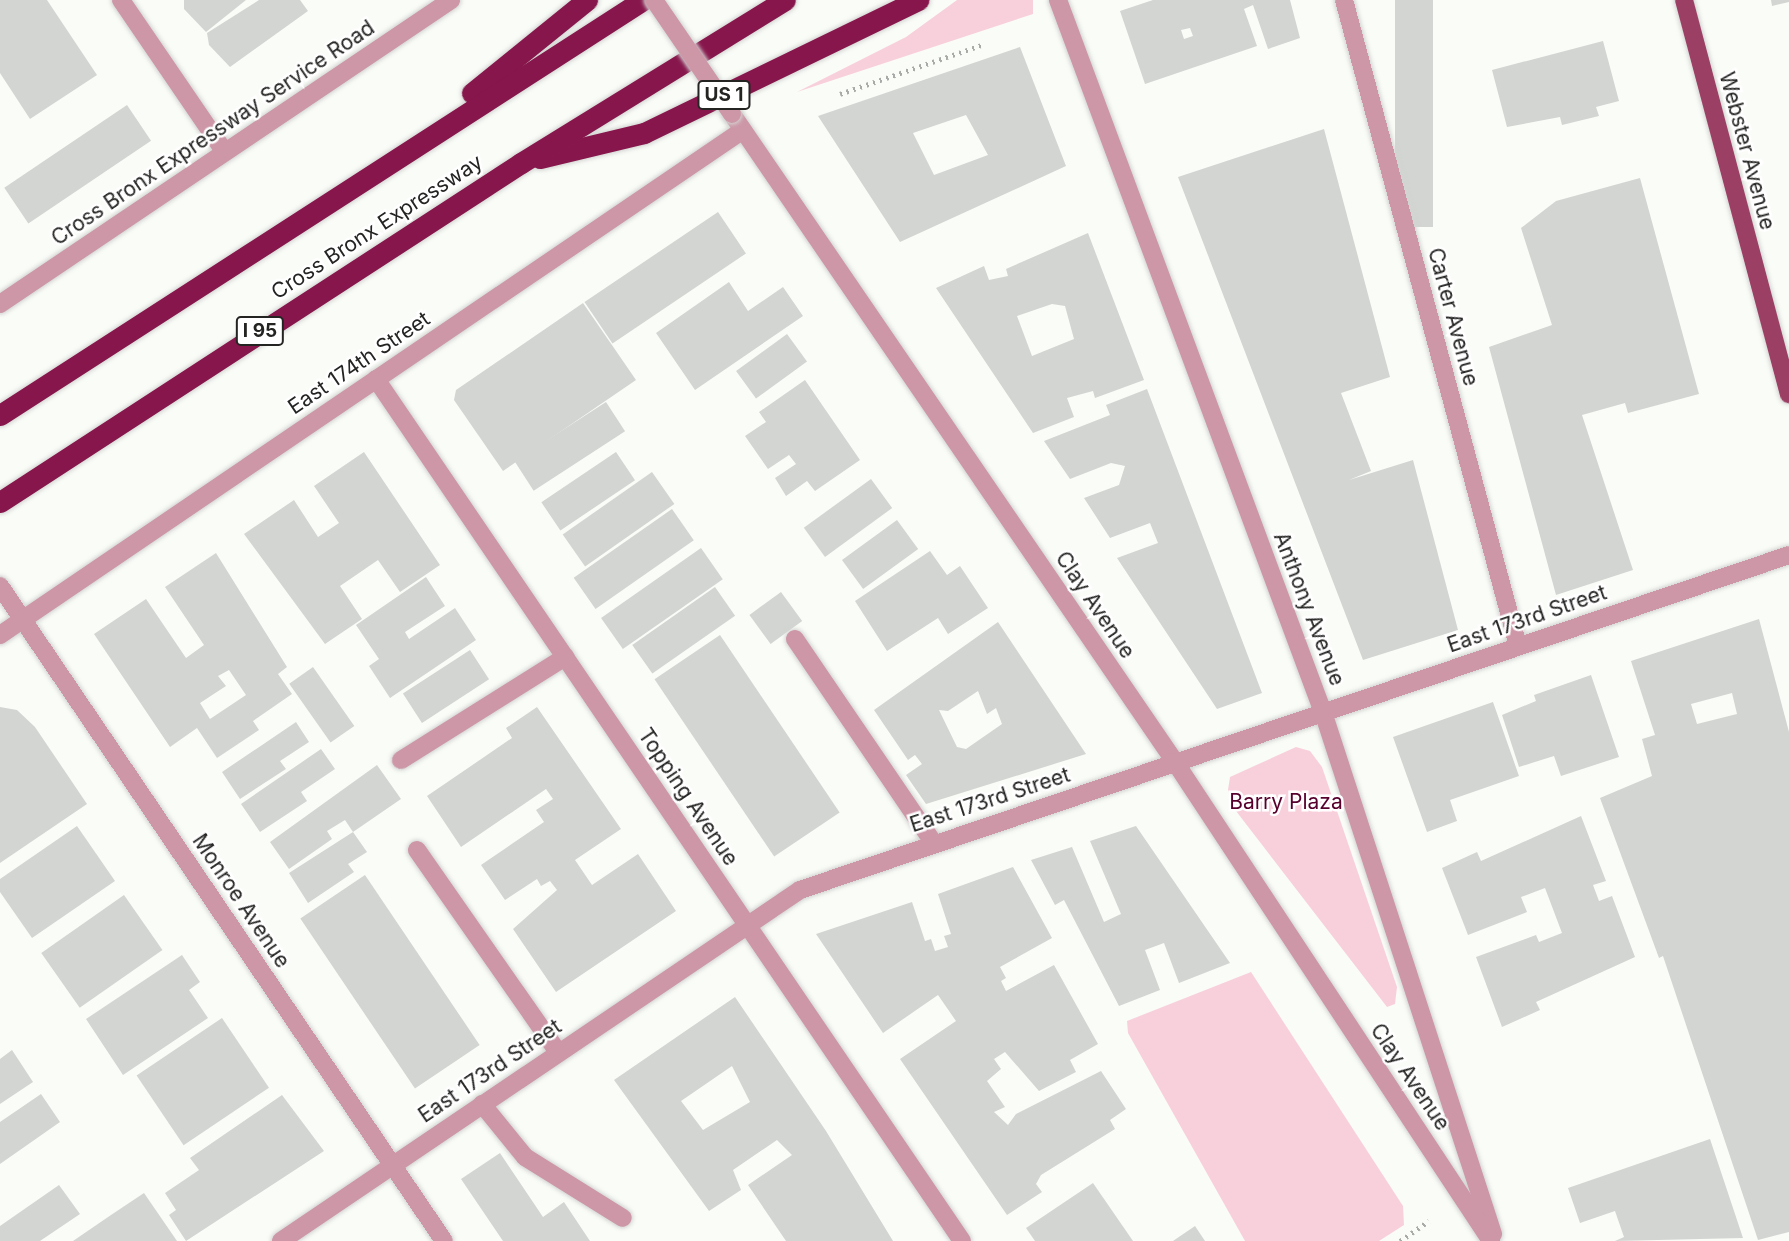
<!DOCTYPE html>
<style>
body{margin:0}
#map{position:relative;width:1789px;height:1241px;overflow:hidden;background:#fafcf8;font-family:Inter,sans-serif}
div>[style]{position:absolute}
.green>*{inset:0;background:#f8d0dc}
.building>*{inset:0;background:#d2d5d1;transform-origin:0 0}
.path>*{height:4.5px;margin-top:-2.25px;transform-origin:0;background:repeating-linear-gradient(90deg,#a9aba8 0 2px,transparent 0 7px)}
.roads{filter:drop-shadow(0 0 2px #d3d5d2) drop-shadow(0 0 2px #d3d5d2)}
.minor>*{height:18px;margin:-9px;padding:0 9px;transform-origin:9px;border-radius:9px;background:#cd97a8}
.major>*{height:18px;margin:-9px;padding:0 9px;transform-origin:9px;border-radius:9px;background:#9c3f64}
.highway>*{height:21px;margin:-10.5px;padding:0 10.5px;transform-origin:10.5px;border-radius:10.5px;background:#87164c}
.bridges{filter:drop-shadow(0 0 2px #d3d5d2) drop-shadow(0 0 2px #d3d5d2)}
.minor-bridge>*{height:18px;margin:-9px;padding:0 9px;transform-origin:9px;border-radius:9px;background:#cd97a8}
span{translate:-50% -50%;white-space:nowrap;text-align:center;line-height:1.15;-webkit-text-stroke:5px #fff;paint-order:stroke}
.shield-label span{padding:2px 5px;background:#fff;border:2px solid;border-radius:5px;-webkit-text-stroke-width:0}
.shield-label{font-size:19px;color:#242523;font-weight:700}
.street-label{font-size:21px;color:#242523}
.park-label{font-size:21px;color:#57002d}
</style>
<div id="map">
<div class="green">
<div style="clip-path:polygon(957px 0,1033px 0,1033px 14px,797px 92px,906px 37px)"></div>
<div style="clip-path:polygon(1296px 747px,1310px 751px,1322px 767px,1397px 987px,1395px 1004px,1387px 1007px,1236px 811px,1228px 790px,1230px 777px)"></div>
<div style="clip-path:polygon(1251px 972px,1403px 1206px,1404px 1225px,1379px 1241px,1245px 1241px,1128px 1033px,1127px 1021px)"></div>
</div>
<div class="building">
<div style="clip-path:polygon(0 0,47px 0,97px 75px,30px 119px,0 73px)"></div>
<div style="clip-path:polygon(184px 0,246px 0,206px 32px,184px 9px)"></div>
<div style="clip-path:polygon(259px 0,300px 0,308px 11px,230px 67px,209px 45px,207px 33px)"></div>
<div style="clip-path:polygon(evenodd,1153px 0,1290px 0,1300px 38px,1268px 49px,1253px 5px,1244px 9px,1257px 46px,1145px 84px,1120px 11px,1153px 0,1190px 28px,1193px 36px,1184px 39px,1181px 30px,1190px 28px)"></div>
<div style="left:1395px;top:0;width:38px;height:227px"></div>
<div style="clip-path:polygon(1771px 0,1789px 0,1789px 2px,1772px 6px)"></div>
<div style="clip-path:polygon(1603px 41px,1619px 101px,1596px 107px,1599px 116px,1562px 125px,1560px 117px,1507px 127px,1492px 70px)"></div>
<div style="clip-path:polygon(evenodd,1020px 47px,1066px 166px,900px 242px,818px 116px,1020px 47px,966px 115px,988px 155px,934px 175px,913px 133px,966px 115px)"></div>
<div style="left:127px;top:105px;width:43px;height:148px;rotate:56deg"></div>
<div style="clip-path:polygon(1324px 129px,1390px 377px,1341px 393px,1371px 471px,1349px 480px,1413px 460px,1458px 630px,1363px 660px,1178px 177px)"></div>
<div style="clip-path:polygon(1640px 178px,1699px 394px,1628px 413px,1625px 403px,1582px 415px,1633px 570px,1556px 595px,1489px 347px,1552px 325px,1521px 228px,1556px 201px)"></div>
<div style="left:718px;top:212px;width:50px;height:161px;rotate:56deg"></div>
<div style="clip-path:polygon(evenodd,1088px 233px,1144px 380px,1095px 398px,1093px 391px,1067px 398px,1074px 417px,1033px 433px,936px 288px,984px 266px,989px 280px,1008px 276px,1006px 269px,1088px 233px,1052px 304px,1065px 306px,1074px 339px,1032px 356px,1017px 316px,1052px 304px)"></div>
<div style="clip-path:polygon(729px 282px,748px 311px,783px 287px,803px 316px,695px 390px,656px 333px)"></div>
<div style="clip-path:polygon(583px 303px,636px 380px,503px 471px,454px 400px,456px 390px)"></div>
<div style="left:787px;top:334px;width:34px;height:63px;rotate:54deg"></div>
<div style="clip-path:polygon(805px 380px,860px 460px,815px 491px,807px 481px,786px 496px,775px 478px,796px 464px,789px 455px,768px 469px,745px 436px,766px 422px,759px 412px)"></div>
<div style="clip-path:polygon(1147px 389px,1262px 693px,1217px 709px,1117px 558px,1158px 543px,1150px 523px,1110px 538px,1084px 498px,1119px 485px,1125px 466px,1111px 463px,1070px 479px,1044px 441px,1110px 415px,1106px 405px)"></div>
<div style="left:606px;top:402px;width:35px;height:109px;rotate:57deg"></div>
<div style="clip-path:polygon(364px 452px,440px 565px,400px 592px,378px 560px,340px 586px,362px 619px,325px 644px,244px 534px,294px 500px,318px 537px,339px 523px,314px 486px)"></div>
<div style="left:616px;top:452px;width:34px;height:90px;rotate:56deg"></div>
<div style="left:652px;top:472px;width:39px;height:109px;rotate:55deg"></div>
<div style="left:871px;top:479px;width:36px;height:83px;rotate:54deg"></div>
<div style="left:672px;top:509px;width:38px;height:120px;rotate:55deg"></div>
<div style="left:897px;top:520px;width:36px;height:68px;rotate:54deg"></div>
<div style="left:701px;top:548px;width:38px;height:122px;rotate:55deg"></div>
<div style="clip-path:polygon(930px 551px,947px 575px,960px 566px,988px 608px,948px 634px,938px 618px,887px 651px,855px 601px)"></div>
<div style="clip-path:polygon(evenodd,216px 553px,287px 667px,278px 674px,292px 694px,253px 721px,259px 730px,217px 758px,197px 728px,170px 747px,94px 634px,146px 599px,186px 658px,204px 645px,165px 587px,216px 553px,229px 670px,246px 695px,210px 719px,200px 703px,226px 686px,218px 676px,229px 670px)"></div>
<div style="clip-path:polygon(426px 577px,445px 606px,405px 632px,409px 639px,455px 608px,476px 640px,390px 698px,369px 666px,379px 659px,356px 625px)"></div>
<div style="left:715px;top:587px;width:35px;height:101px;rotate:55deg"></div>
<div style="left:781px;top:592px;width:36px;height:39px;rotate:54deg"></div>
<div style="clip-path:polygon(evenodd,1759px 619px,1789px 732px,1789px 1232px,1758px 1240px,1663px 956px,1659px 958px,1600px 798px,1652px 776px,1642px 739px,1655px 735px,1631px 661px,1759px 619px,1732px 693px,1737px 714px,1697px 724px,1691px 704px,1732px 693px)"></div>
<div style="clip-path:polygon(evenodd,998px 622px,1086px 754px,926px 804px,906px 775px,922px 764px,915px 755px,908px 760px,874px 710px,998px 622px,978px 691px,987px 714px,996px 708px,1002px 724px,966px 749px,957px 747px,939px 710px,948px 711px,978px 691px)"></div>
<div style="left:720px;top:635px;width:214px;height:79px;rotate:56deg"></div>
<div style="left:470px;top:650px;width:35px;height:80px;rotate:57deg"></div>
<div style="left:313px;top:667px;width:72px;height:29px;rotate:55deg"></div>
<div style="clip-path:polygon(1591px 675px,1619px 757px,1561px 776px,1554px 756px,1519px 767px,1502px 715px,1536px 701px,1534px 695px)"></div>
<div style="clip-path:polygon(1493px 702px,1519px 776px,1450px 800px,1457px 821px,1427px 832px,1393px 737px)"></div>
<div style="clip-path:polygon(0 707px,17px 710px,35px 727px,87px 804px,0 863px)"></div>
<div style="clip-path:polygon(537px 707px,621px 829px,575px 860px,592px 885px,638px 854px,676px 911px,556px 992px,513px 929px,557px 890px,550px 881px,541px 886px,537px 879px,505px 900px,481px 865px,544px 822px,536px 810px,553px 799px,546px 789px,461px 847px,427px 796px,512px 738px,506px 728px)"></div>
<div style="clip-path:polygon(296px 722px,309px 742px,280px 761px,286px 769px,240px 799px,222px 772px)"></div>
<div style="clip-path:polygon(321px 749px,335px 769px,301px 792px,307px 801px,260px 832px,241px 804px)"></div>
<div style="clip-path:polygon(377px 765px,401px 799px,353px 832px,367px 852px,348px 864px,354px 872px,308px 903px,289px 873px,353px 832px,345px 820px,327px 831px,332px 839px,289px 869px,270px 842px)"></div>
<div style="clip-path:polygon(1581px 816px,1606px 881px,1593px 885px,1599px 901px,1612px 896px,1635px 957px,1536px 1002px,1540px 1010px,1502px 1027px,1476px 957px,1536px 935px,1539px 942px,1562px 933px,1545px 888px,1521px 897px,1527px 912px,1468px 935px,1442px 868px,1477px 852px,1481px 861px)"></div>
<div style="clip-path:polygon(77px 826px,115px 881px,32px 938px,0 892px,0 879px)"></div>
<div style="clip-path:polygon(1136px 826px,1230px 963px,1179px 983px,1164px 943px,1145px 950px,1160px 990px,1119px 1006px,1064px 900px,1055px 905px,1031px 860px,1072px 847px,1104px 922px,1121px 914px,1090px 841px)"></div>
<div style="clip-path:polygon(1013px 867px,1052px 938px,1000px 967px,1006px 978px,1001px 981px,1006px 991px,1054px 965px,1098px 1044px,1070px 1060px,1076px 1072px,1039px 1091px,1005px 1052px,994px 1059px,1001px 1069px,987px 1081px,1005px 1107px,994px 1112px,1008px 1125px,1016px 1114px,1101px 1071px,1126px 1109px,1110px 1120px,1115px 1129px,1041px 1175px,1036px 1184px,1042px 1192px,1007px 1215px,900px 1059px,956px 1021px,938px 995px,883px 1033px,816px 934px,912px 902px,925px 941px,931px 939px,935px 951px,948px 947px,944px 936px,951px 934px,938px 894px)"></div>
<div style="left:365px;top:875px;width:205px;height:78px;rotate:56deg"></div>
<div style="left:124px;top:895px;width:67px;height:101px;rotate:55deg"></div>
<div style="clip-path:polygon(182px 955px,200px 982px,189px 990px,208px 1018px,123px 1075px,86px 1019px)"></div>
<div style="clip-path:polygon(evenodd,735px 997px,826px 1131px,893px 1241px,786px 1241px,748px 1185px,792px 1155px,777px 1140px,733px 1170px,741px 1190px,709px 1211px,614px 1080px,735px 997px,732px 1066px,750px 1102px,703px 1130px,681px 1101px,732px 1066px)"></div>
<div style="left:222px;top:1018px;width:84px;height:103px;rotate:56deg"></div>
<div style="clip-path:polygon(12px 1050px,33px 1082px,0 1104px,0 1059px)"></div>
<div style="clip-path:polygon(41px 1094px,60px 1122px,0 1164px,0 1122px)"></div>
<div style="clip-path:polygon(282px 1095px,324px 1151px,186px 1241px,169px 1215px,176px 1210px,165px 1193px,199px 1170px,190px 1158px)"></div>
<div style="clip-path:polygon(1710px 1139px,1743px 1238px,1615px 1241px,1624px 1237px,1615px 1211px,1580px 1223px,1568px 1188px)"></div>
<div style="clip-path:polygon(500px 1153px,543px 1217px,564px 1202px,590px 1241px,503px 1241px,461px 1179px)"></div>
<div style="clip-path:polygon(1093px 1183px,1133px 1241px,1035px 1241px,1026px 1228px)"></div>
<div style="clip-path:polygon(59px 1185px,80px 1214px,40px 1241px,0 1241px,0 1226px)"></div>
<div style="clip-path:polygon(144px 1193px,177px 1241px,73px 1241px,111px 1215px)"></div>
<div style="clip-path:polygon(1195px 1226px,1205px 1241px,1173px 1241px)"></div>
</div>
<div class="path">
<div style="left:840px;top:94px;width:152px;rotate:-19.1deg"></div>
<div style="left:1400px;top:1241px;width:35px;rotate:-35deg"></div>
</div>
<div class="roads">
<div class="minor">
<div style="left:121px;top:0;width:183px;rotate:55.7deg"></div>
<div style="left:1058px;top:0;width:760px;rotate:69.59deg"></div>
<div style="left:1323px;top:712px;width:549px;rotate:71.96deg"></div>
<div style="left:1344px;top:0;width:669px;rotate:74.93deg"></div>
<div style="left:732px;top:114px;width:785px;rotate:55.64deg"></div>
<div style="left:1175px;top:762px;width:574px;rotate:56.59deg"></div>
<div style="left:0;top:304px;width:544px;rotate:-33.98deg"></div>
<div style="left:376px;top:379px;width:1042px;rotate:55.79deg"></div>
<div style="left:0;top:586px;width:791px;rotate:55.87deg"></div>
<div style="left:0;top:635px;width:898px;rotate:-34.2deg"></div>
<div style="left:795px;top:639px;width:245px;rotate:55.8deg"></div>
<div style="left:401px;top:760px;width:194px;rotate:-32.1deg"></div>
<div style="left:417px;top:850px;width:246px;rotate:55.1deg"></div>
<div style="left:482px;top:1104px;width:68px;rotate:50.9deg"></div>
<div style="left:525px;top:1157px;width:115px;rotate:31.9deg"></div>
<div style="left:281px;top:1241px;width:627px;rotate:-34.07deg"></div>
<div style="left:800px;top:890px;width:1044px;rotate:-18.71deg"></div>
</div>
<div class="major">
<div style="left:1684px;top:0;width:408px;rotate:75.1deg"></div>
</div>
<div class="highway">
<div style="left:472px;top:93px;width:148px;rotate:-39deg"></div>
<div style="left:540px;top:158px;width:107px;rotate:-13.5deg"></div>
<div style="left:644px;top:133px;width:305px;rotate:-25.9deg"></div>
<div style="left:0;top:415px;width:765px;rotate:-32.84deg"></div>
<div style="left:0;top:502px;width:622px;rotate:-33.05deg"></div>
<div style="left:521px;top:163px;width:310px;rotate:-31.7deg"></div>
</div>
</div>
<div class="bridges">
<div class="minor-bridge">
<div style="left:654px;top:0;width:138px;rotate:55.6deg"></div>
</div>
</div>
<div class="shield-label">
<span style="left:724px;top:95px">US 1</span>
<span style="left:260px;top:331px">I 95</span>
</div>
<div class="street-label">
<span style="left:213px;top:133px;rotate:-34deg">Cross Bronx Expressway Service Road</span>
<span style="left:1747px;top:151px;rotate:75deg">Webster Avenue</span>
<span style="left:377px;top:227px;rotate:-33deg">Cross Bronx Expressway</span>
<span style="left:1453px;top:317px;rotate:75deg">Carter Avenue</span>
<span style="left:359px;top:363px;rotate:-34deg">East 174th Street</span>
<span style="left:1095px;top:605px;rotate:56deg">Clay Avenue</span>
<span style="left:1309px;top:609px;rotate:69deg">Anthony Avenue</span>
<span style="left:1527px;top:619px;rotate:-19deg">East 173rd Street</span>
<span style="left:688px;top:797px;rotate:56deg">Topping Avenue</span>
<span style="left:990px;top:800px;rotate:-18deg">East 173rd Street</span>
<span style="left:241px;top:901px;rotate:56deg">Monroe Avenue</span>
<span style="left:490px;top:1071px;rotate:-34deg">East 173rd Street</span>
<span style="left:1410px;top:1077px;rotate:56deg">Clay Avenue</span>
</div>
<div class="park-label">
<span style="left:1286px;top:802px">Barry Plaza</span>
</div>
</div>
